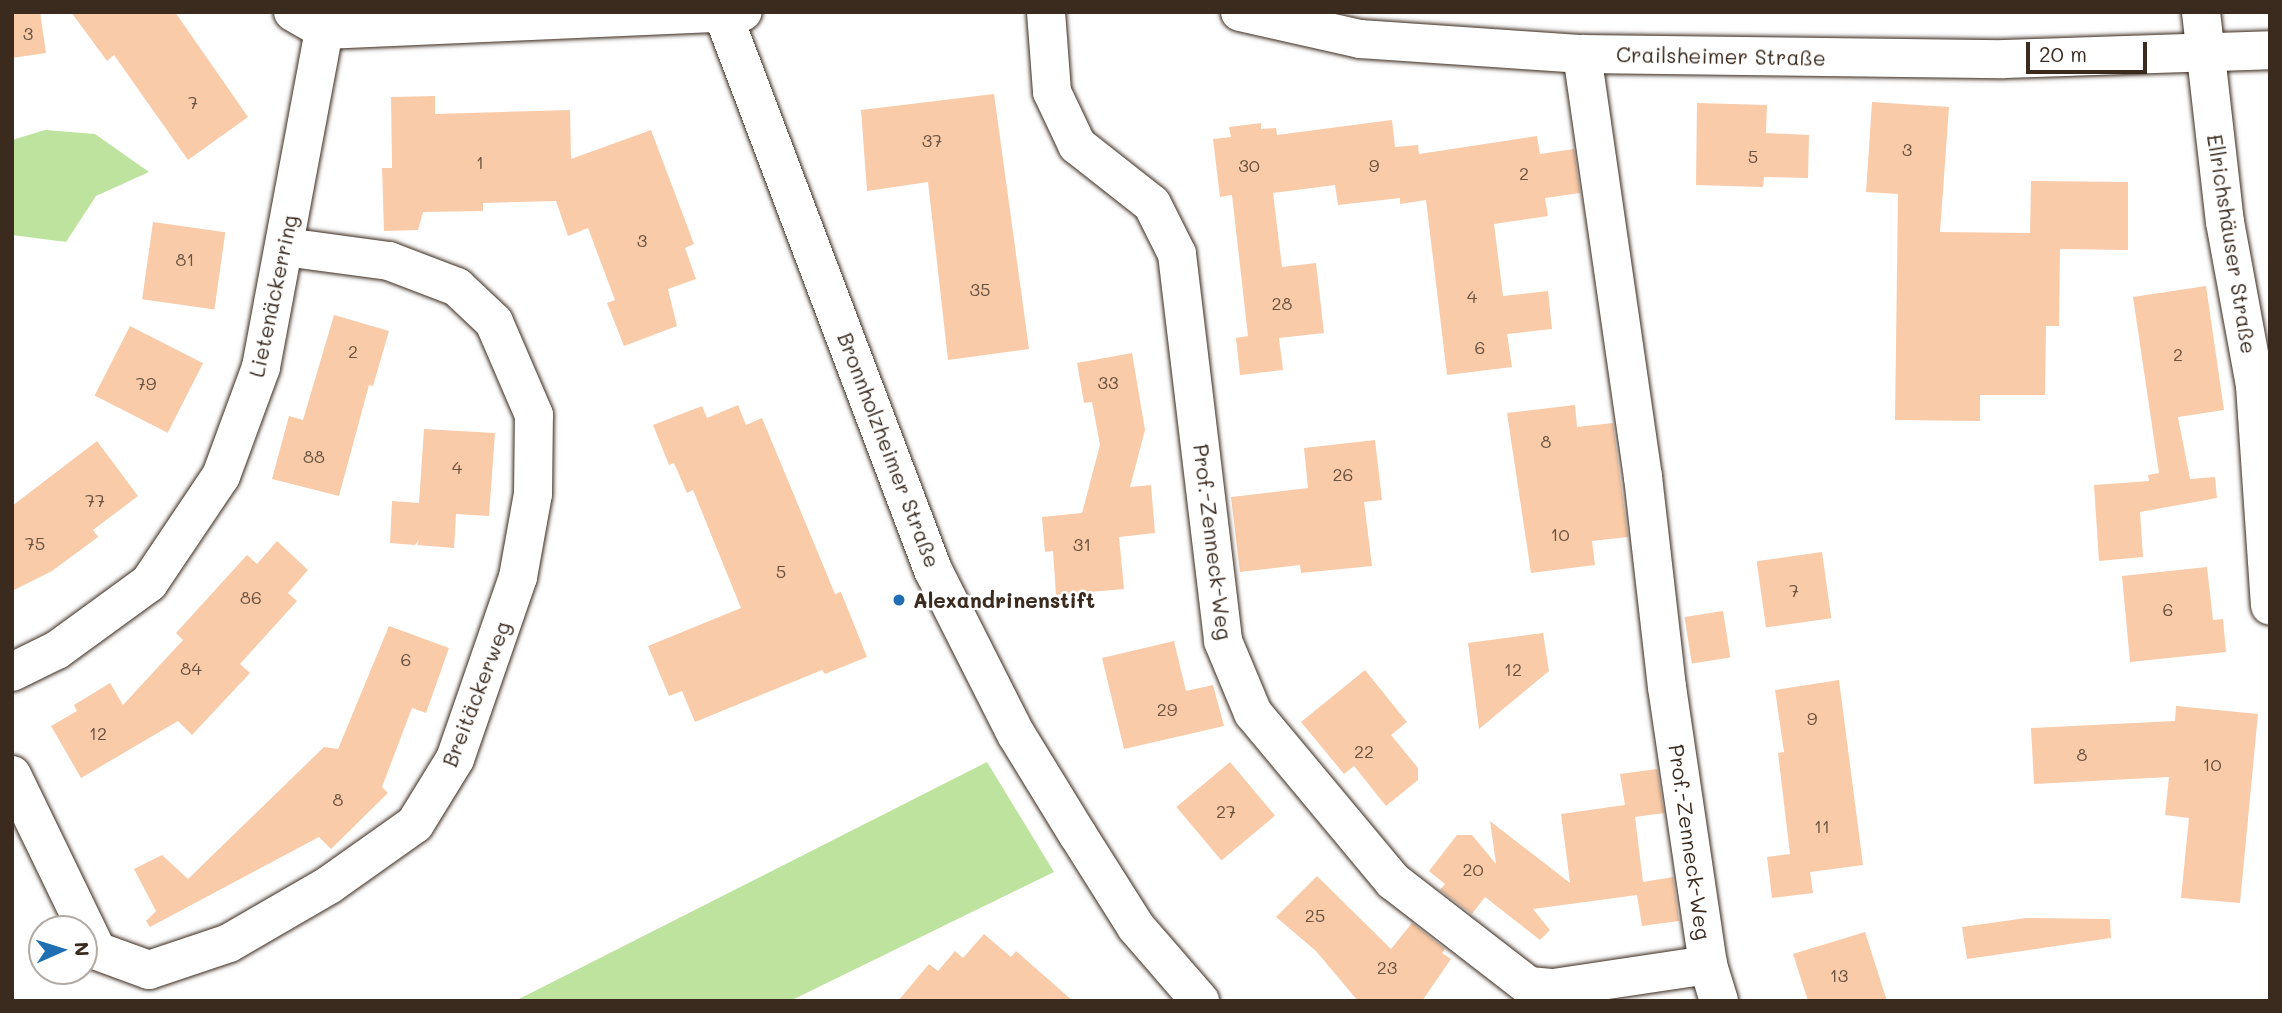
<!DOCTYPE html>
<meta charset="utf-8">
<style>
body{margin:0}
#map{position:relative;width:2282px;height:1013px;overflow:hidden;background:#fff;font-family:Mali,sans-serif}
div>[style]{position:absolute}
.green>*{inset:0;background:#bde39e}
.building>*{inset:0;background:#f9cba8;transform-origin:0 0}
.roads{filter:drop-shadow(0 0 2px #3b2a1e) drop-shadow(0 0 2px #3b2a1e)}
.minor>*{height:38px;margin:-19px;padding:0 19px;transform-origin:19px;border-radius:19px;background:#fff}
.dots>*{width:19px;height:19px;translate:-50% -50%;box-sizing:border-box;border:4px solid #fff;border-radius:50%}
span{translate:-50% -50%;white-space:nowrap;text-align:center;line-height:1.15;-webkit-text-stroke:5px #fff;paint-order:stroke}
.number-label{font-size:18px;color:#6a5240}
.number-label span{-webkit-text-stroke-width:0}
.street-label{font-size:21px;color:#3b2a1e}
.poi-label{font-size:21px;color:#3b2a1e;font-weight:700}
.left{translate:0 -50%;text-align:left}
.frame{position:absolute;inset:0;border:14px solid #3b2a1e;pointer-events:none}
.north{position:absolute;left:28px;top:915px;width:70px;height:70px;box-sizing:border-box;background:#fff;border:2px solid #b1aaa5;border-radius:50%;rotate:87deg;font-size:19px;font-weight:700;line-height:28px;text-align:center;color:#3b2a1e}
.north::after{content:'';display:block;margin:auto;width:24px;height:32px;background:#1f6fb2;clip-path:polygon(50% 0,100% 100%,50% 72%,0 100%)}
.scale{position:absolute;left:2026px;top:42px;width:121px;height:32px;box-sizing:border-box;border:4px solid #3b2a1e;border-top:0;padding-left:9px;font-size:21px;line-height:24px;white-space:nowrap;color:#3b2a1e;-webkit-text-stroke:5px #fff;paint-order:stroke}
</style>
<div id="map">
<div class="green">
<div style="clip-path:polygon(45px 130px,95px 134px,149px 172px,96px 196px,66px 242px,12px 235px,12px 140px)"></div>
<div style="clip-path:polygon(987px 762px,1054px 872px,790px 1001px,515px 1001px)"></div>
</div>
<div class="building">
<div style="clip-path:polygon(12px 12px,40px 12px,46px 53px,12px 58px)"></div>
<div style="clip-path:polygon(71px 12px,175px 12px,248px 117px,188px 160px,114px 55px,107px 61px)"></div>
<div style="clip-path:polygon(994px 94px,1029px 349px,948px 360px,928px 182px,867px 191px,861px 110px)"></div>
<div style="clip-path:polygon(435px 96px,435px 114px,570px 110px,571px 159px,651px 130px,694px 244px,685px 248px,696px 279px,668px 289px,677px 326px,624px 346px,607px 303px,615px 300px,588px 228px,568px 236px,556px 201px,483px 203px,483px 211px,423px 212px,418px 230px,384px 231px,382px 168px,392px 168px,391px 97px)"></div>
<div style="clip-path:polygon(1872px 102px,1949px 107px,1940px 232px,2030px 233px,2031px 181px,2128px 182px,2128px 250px,2060px 249px,2059px 326px,2046px 326px,2045px 395px,1980px 395px,1980px 421px,1895px 420px,1898px 194px,1866px 192px)"></div>
<div style="clip-path:polygon(1697px 103px,1767px 105px,1766px 133px,1809px 135px,1808px 178px,1764px 177px,1763px 187px,1696px 185px)"></div>
<div style="clip-path:polygon(1392px 120px,1395px 147px,1418px 145px,1419px 154px,1537px 136px,1540px 154px,1574px 149px,1580px 193px,1545px 198px,1548px 216px,1494px 224px,1503px 296px,1548px 291px,1552px 329px,1507px 334px,1512px 367px,1447px 375px,1426px 200px,1400px 204px,1400px 198px,1338px 205px,1335px 185px,1273px 193px,1282px 267px,1316px 263px,1324px 333px,1279px 338px,1283px 370px,1240px 375px,1236px 338px,1248px 336px,1232px 195px,1220px 197px,1213px 139px,1231px 137px,1229px 127px,1261px 123px,1261px 129px,1276px 128px,1277px 135px)"></div>
<div style="left:153px;top:222px;width:73px;height:78px;rotate:8deg"></div>
<div style="clip-path:polygon(2206px 286px,2224px 410px,2178px 417px,2190px 479px,2215px 477px,2217px 498px,2140px 512px,2143px 557px,2099px 561px,2094px 485px,2149px 481px,2148px 475px,2159px 473px,2133px 297px)"></div>
<div style="clip-path:polygon(334px 315px,389px 331px,373px 386px,369px 385px,339px 496px,272px 479px,289px 416px,303px 420px)"></div>
<div style="left:130px;top:326px;width:82px;height:78px;rotate:27deg"></div>
<div style="clip-path:polygon(1132px 353px,1145px 430px,1130px 487px,1151px 485px,1155px 533px,1119px 537px,1124px 589px,1056px 595px,1053px 551px,1045px 552px,1042px 517px,1082px 513px,1100px 445px,1092px 402px,1084px 403px,1077px 363px)"></div>
<div style="clip-path:polygon(738px 405px,746px 425px,762px 418px,835px 594px,841px 592px,867px 657px,825px 674px,822px 670px,695px 722px,682px 691px,669px 696px,648px 646px,741px 608px,693px 490px,687px 493px,674px 463px,669px 465px,653px 425px,702px 406px,707px 418px)"></div>
<div style="clip-path:polygon(1575px 405px,1577px 427px,1613px 423px,1628px 537px,1592px 541px,1595px 565px,1531px 573px,1507px 413px)"></div>
<div style="clip-path:polygon(424px 429px,495px 433px,489px 516px,456px 514px,454px 548px,417px 545px,419px 540px,415px 545px,390px 543px,392px 501px,419px 503px)"></div>
<div style="clip-path:polygon(1375px 440px,1382px 500px,1364px 502px,1372px 566px,1301px 573px,1300px 565px,1240px 572px,1231px 497px,1308px 488px,1304px 448px)"></div>
<div style="clip-path:polygon(97px 441px,138px 496px,93px 530px,98px 537px,52px 571px,12px 591px,12px 506px)"></div>
<div style="clip-path:polygon(277px 541px,308px 570px,288px 593px,297px 601px,240px 664px,250px 673px,192px 735px,178px 721px,81px 778px,51px 726px,77px 711px,74px 705px,110px 683px,123px 705px,183px 640px,176px 633px,247px 555px,257px 564px)"></div>
<div style="left:1822px;top:552px;width:67px;height:66px;rotate:82deg"></div>
<div style="clip-path:polygon(2207px 567px,2213px 620px,2223px 619px,2226px 652px,2130px 662px,2122px 576px)"></div>
<div style="left:1723px;top:611px;width:47px;height:39px;rotate:81deg"></div>
<div style="clip-path:polygon(389px 626px,449px 648px,426px 713px,412px 708px,382px 787px,388px 793px,331px 849px,319px 837px,150px 927px,146px 921px,156px 911px,134px 869px,162px 855px,188px 879px,324px 747px,338px 749px)"></div>
<div style="clip-path:polygon(1543px 633px,1549px 671px,1479px 729px,1468px 643px)"></div>
<div style="clip-path:polygon(1174px 641px,1186px 691px,1213px 685px,1224px 726px,1124px 749px,1102px 658px)"></div>
<div style="clip-path:polygon(1365px 670px,1407px 722px,1391px 735px,1418px 768px,1418px 780px,1386px 806px,1354px 766px,1344px 774px,1301px 722px)"></div>
<div style="clip-path:polygon(1839px 680px,1863px 865px,1810px 872px,1813px 893px,1772px 898px,1767px 857px,1790px 854px,1778px 753px,1784px 752px,1775px 690px)"></div>
<div style="clip-path:polygon(2176px 706px,2258px 714px,2240px 903px,2181px 898px,2189px 818px,2165px 815px,2169px 777px,2034px 784px,2031px 728px,2175px 721px)"></div>
<div style="left:1230px;top:762px;width:70px;height:70px;rotate:50deg"></div>
<div style="clip-path:polygon(1657px 769px,1664px 813px,1635px 817px,1643px 882px,1673px 877px,1679px 921px,1642px 926px,1637px 895px,1533px 909px,1550px 930px,1540px 940px,1485px 897px,1472px 914px,1440px 890px,1445px 884px,1429px 871px,1457px 835px,1472px 835px,1496px 864px,1490px 821px,1570px 883px,1561px 814px,1625px 805px,1620px 774px)"></div>
<div style="clip-path:polygon(1317px 876px,1391px 949px,1412px 923px,1445px 949px,1442px 953px,1451px 959px,1422px 1001px,1358px 1001px,1316px 951px,1276px 917px)"></div>
<div style="clip-path:polygon(2026px 918px,2110px 919px,2111px 938px,1967px 959px,1962px 927px)"></div>
<div style="clip-path:polygon(1865px 932px,1887px 1001px,1808px 1001px,1793px 954px)"></div>
<div style="clip-path:polygon(984px 934px,1011px 957px,1016px 951px,1073px 1001px,898px 1001px,929px 964px,938px 971px,955px 951px,963px 958px)"></div>
</div>
<div class="roads">
<div class="minor">
<div style="left:293px;top:12px;width:36px;rotate:30deg"></div>
<div style="left:324px;top:30px;width:419px;rotate:-2.5deg"></div>
<div style="left:722px;top:12px;width:597px;rotate:69.29deg"></div>
<div style="left:933px;top:570px;width:184px;rotate:63.2deg"></div>
<div style="left:1016px;top:734px;width:119px;rotate:58.5deg"></div>
<div style="left:1078px;top:835px;width:109px;rotate:57.8deg"></div>
<div style="left:1136px;top:927px;width:98px;rotate:49.1deg"></div>
<div style="left:1046px;top:12px;width:80px;rotate:85.7deg"></div>
<div style="left:1052px;top:92px;width:59px;rotate:64.7deg"></div>
<div style="left:1077px;top:145px;width:95px;rotate:38.2deg"></div>
<div style="left:1152px;top:204px;width:56px;rotate:63.4deg"></div>
<div style="left:1177px;top:254px;width:390px;rotate:83.2deg"></div>
<div style="left:1223px;top:641px;width:78px;rotate:67.4deg"></div>
<div style="left:1253px;top:713px;width:219px;rotate:50.2deg"></div>
<div style="left:1393px;top:881px;width:172px;rotate:37.7deg"></div>
<div style="left:1529px;top:986px;width:25px;rotate:5deg"></div>
<div style="left:1554px;top:988px;width:156px;rotate:-8.5deg"></div>
<div style="left:1240px;top:12px;width:123px;rotate:12.7deg"></div>
<div style="left:1360px;top:39px;width:223px;rotate:3.9deg"></div>
<div style="left:1582px;top:54px;width:422px;rotate:0.7deg"></div>
<div style="left:2004px;top:59px;width:266px;rotate:-1.9deg"></div>
<div style="left:2201px;top:12px;width:211px;rotate:83.5deg"></div>
<div style="left:2225px;top:222px;width:167px;rotate:79.6deg"></div>
<div style="left:2255px;top:386px;width:220px;rotate:86.1deg"></div>
<div style="left:1582px;top:54px;width:427px;rotate:81.8deg"></div>
<div style="left:1643px;top:477px;width:211px;rotate:83.5deg"></div>
<div style="left:1667px;top:687px;width:281px;rotate:81.6deg"></div>
<div style="left:1708px;top:965px;width:38px;rotate:73deg"></div>
<div style="left:12px;top:672px;width:50px;rotate:-26.1deg"></div>
<div style="left:57px;top:650px;width:114px;rotate:-36.1deg"></div>
<div style="left:149px;top:583px;width:129px;rotate:-56.1deg"></div>
<div style="left:221px;top:476px;width:116px;rotate:-69.8deg"></div>
<div style="left:261px;top:367px;width:343px;rotate:-79.4deg"></div>
<div style="left:12px;top:775px;width:195px;rotate:64.2deg"></div>
<div style="left:97px;top:951px;width:55px;rotate:20.1deg"></div>
<div style="left:149px;top:970px;width:84px;rotate:-18.6deg"></div>
<div style="left:229px;top:943px;width:116px;rotate:-30.1deg"></div>
<div style="left:329px;top:885px;width:105px;rotate:-35.3deg"></div>
<div style="left:415px;top:824px;width:76px;rotate:-58.4deg"></div>
<div style="left:455px;top:759px;width:193px;rotate:-70.9deg"></div>
<div style="left:518px;top:577px;width:84px;rotate:-79.8deg"></div>
<div style="left:533px;top:494px;width:79px;rotate:-89.3deg"></div>
<div style="left:534px;top:415px;width:101px;rotate:-113.3deg"></div>
<div style="left:494px;top:322px;width:51px;rotate:-136.6deg"></div>
<div style="left:457px;top:287px;width:73px;rotate:-159.1deg"></div>
<div style="left:389px;top:261px;width:104px;rotate:-172.3deg"></div>
</div>
</div>
<div class="dots">
<div style="left:899px;top:600px;background:#1f6fb2"></div>
</div>
<div class="number-label">
<span style="left:28px;top:33px">3</span>
<span style="left:193px;top:102px">7</span>
<span style="left:932px;top:140px">37</span>
<span style="left:1907px;top:149px">3</span>
<span style="left:1753px;top:156px">5</span>
<span style="left:480px;top:162px">1</span>
<span style="left:1249px;top:165px">30</span>
<span style="left:1374px;top:165px">9</span>
<span style="left:1524px;top:173px">2</span>
<span style="left:642px;top:240px">3</span>
<span style="left:185px;top:259px">81</span>
<span style="left:980px;top:289px">35</span>
<span style="left:1472px;top:296px">4</span>
<span style="left:1282px;top:303px">28</span>
<span style="left:1480px;top:347px">6</span>
<span style="left:353px;top:351px">2</span>
<span style="left:2178px;top:354px">2</span>
<span style="left:1108px;top:382px">33</span>
<span style="left:146px;top:383px">79</span>
<span style="left:1546px;top:441px">8</span>
<span style="left:314px;top:456px">88</span>
<span style="left:457px;top:467px">4</span>
<span style="left:1343px;top:474px">26</span>
<span style="left:95px;top:500px">77</span>
<span style="left:1560px;top:534px">10</span>
<span style="left:35px;top:543px">75</span>
<span style="left:1082px;top:544px">31</span>
<span style="left:781px;top:571px">5</span>
<span style="left:1794px;top:590px">7</span>
<span style="left:251px;top:597px">86</span>
<span style="left:2168px;top:609px">6</span>
<span style="left:406px;top:659px">6</span>
<span style="left:191px;top:668px">84</span>
<span style="left:1513px;top:669px">12</span>
<span style="left:1167px;top:709px">29</span>
<span style="left:1812px;top:718px">9</span>
<span style="left:98px;top:733px">12</span>
<span style="left:1364px;top:751px">22</span>
<span style="left:2082px;top:754px">8</span>
<span style="left:2212px;top:764px">10</span>
<span style="left:338px;top:799px">8</span>
<span style="left:1226px;top:811px">27</span>
<span style="left:1822px;top:826px">11</span>
<span style="left:1473px;top:869px">20</span>
<span style="left:1315px;top:915px">25</span>
<span style="left:1387px;top:967px">23</span>
<span style="left:1839px;top:975px">13</span>
</div>
<div class="street-label">
<span style="left:1721px;top:56px;rotate:1deg">Crailsheimer Straße</span>
<span style="left:2232px;top:244px;rotate:81deg">Ellrichshäuser Straße</span>
<span style="left:273px;top:296px;rotate:-78deg">Lietenäckerring</span>
<span style="left:889px;top:450px;rotate:69deg">Bronnholzheimer Straße</span>
<span style="left:1213px;top:542px;rotate:83deg">Prof.-Zenneck-Weg</span>
<span style="left:476px;top:694px;rotate:-69deg">Breitäckerweg</span>
<span style="left:1690px;top:842px;rotate:82deg">Prof.-Zenneck-Weg</span>
</div>
<div class="poi-label">
<span class="left" style="left:913px;top:600px">Alexandrinenstift</span>
</div>
<div class="frame"></div>
<div class="north">N</div>
<div class="scale">20 m</div>
</div>
